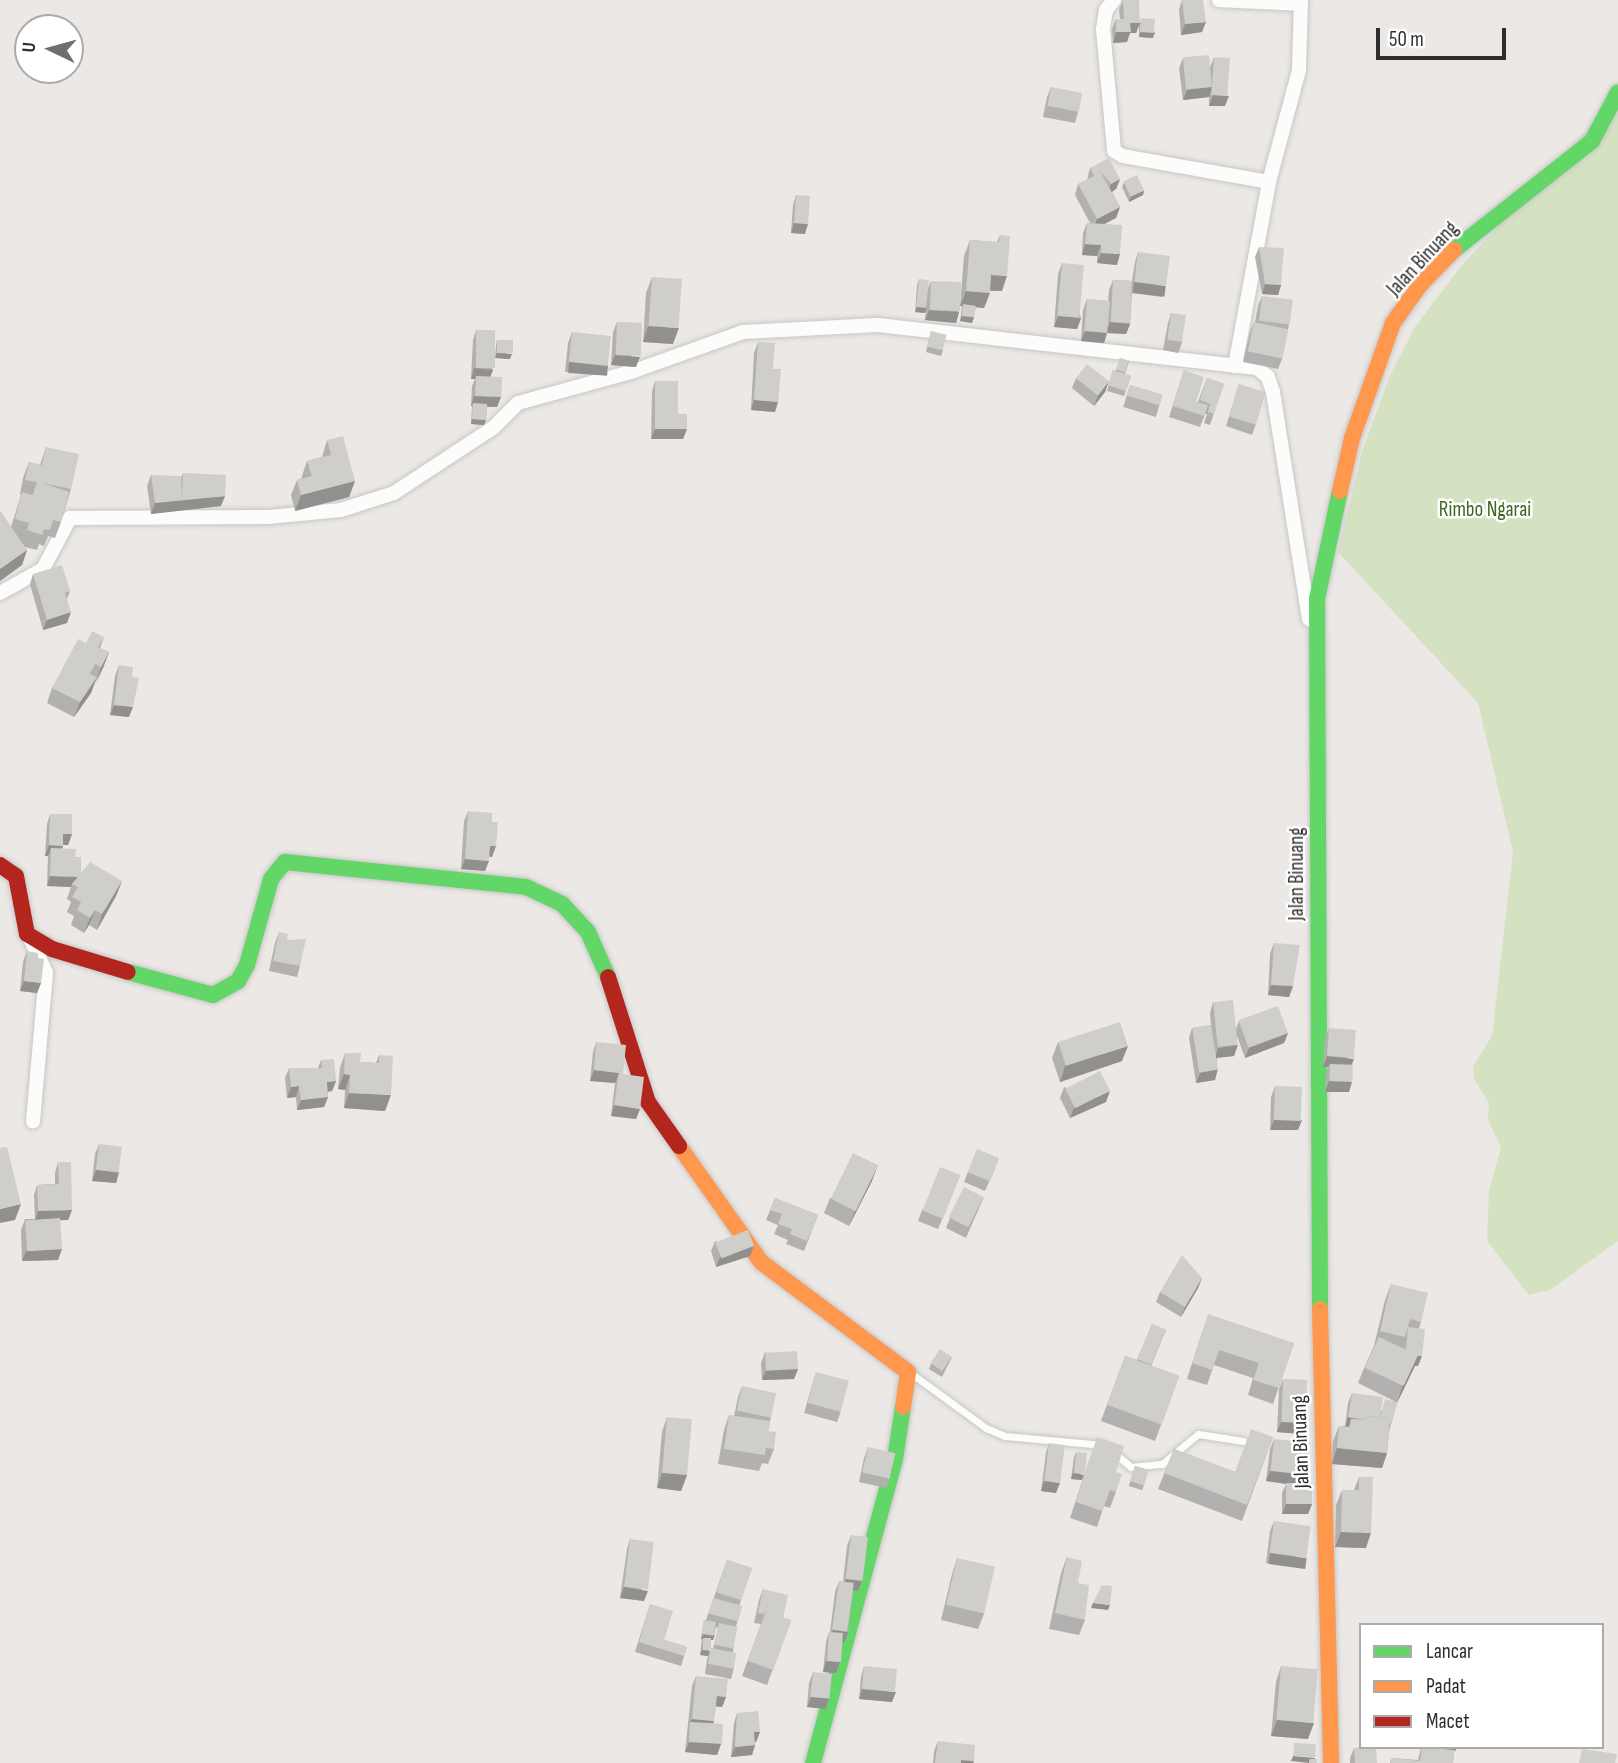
<!DOCTYPE html>
<style>
body{margin:0}
#map{position:relative;width:1618px;height:1763px;overflow:hidden;background:#ebe8e5;font-family:"Sofia Sans Condensed",sans-serif}
div>[style]{position:absolute}
.green>*{inset:0;background:#d5e2c2}
.roads{filter:drop-shadow(0 0 2px #c7c7c7) drop-shadow(0 0 2px #c7c7c7)}
.lane>*{height:7px;margin:-3.5px;padding:0 3.5px;transform-origin:3.5px;border-radius:3.5px;background:#fcfcfb}
.street>*{height:14px;margin:-7px;padding:0 7px;transform-origin:7px;border-radius:7px;background:#fcfcfb}
.fast>*{height:16px;margin:-8px;padding:0 8px;transform-origin:8px;border-radius:8px;background:#63d668}
.slow>*{height:16px;margin:-8px;padding:0 8px;transform-origin:8px;border-radius:8px;background:#ff974d}
.jam>*{height:16px;margin:-8px;padding:0 8px;transform-origin:8px;border-radius:8px;background:#b3261e}
.wall>*{inset:0;background:#b3b1af;transform-origin:0 0}
.shaded-wall>*{inset:0;background:#92908e;transform-origin:0 0}
.building>*{inset:0;background:#d0cecb;transform-origin:0 0}
span{translate:-50% -50%;white-space:nowrap;text-align:center;line-height:1.15;-webkit-text-stroke:5px #fff;paint-order:stroke}
.street-label{font-size:21px;color:#2e2e2e}
.park-label{font-size:21px;color:#3e6623}
.legend{position:absolute;left:1359px;top:1623px;width:245px;height:126px;box-sizing:border-box;background:#fff;border:2px solid #ababab;margin:0;padding:9px 12px;list-style:none;font-size:21px;color:#2e2e2e}
.legend li{display:flex;align-items:center;gap:14px;height:35px}
.legend b{width:35px;border:2px solid #ababab}
.north{position:absolute;left:14px;top:14px;width:70px;height:70px;box-sizing:border-box;background:#fff;border:2px solid #ababab;border-radius:50%;rotate:275deg;font-size:19px;font-weight:700;line-height:28px;text-align:center;color:#2e2e2e}
.north::after{content:'';display:block;margin:auto;width:24px;height:32px;background:#706f6e;clip-path:polygon(50% 0,100% 100%,50% 72%,0 100%)}
.scale{position:absolute;left:1376px;top:28px;width:130px;height:32px;box-sizing:border-box;border:4px solid #2e2e2e;border-top:0;padding-left:9px;font-size:21px;line-height:24px;white-space:nowrap;color:#2e2e2e;-webkit-text-stroke:5px #fff;paint-order:stroke}
</style>
<div id="map">
<div class="green">
<div style="clip-path:polygon(1618px 96px,1618px 1241px,1550px 1290px,1529px 1295px,1487px 1241px,1489px 1190px,1501px 1147px,1488px 1120px,1489px 1103px,1474px 1079px,1473px 1066px,1492px 1036px,1513px 852px,1478px 703px,1338px 552px,1362px 452px,1390px 375px,1415px 327px,1462px 265px)"></div>
</div>
<div class="roads">
<div class="lane">
<div style="left:912px;top:1374px;width:92px;rotate:36.1deg"></div>
<div style="left:986px;top:1428px;width:21px;rotate:23deg"></div>
<div style="left:1005px;top:1436px;width:99px;rotate:5.2deg"></div>
<div style="left:1113px;top:1452px;width:23px;rotate:40deg"></div>
<div style="left:1131px;top:1467px;width:31px;rotate:-6deg"></div>
<div style="left:1162px;top:1464px;width:47px;rotate:-39.8deg"></div>
<div style="left:1198px;top:1434px;width:46px;rotate:8.8deg"></div>
</div>
<div class="street">
<div style="left:1114px;top:0;width:13px;rotate:129deg"></div>
<div style="left:1106px;top:10px;width:19px;rotate:99deg"></div>
<div style="left:1103px;top:29px;width:122px;rotate:84.8deg"></div>
<div style="left:1114px;top:151px;width:10px;rotate:29deg"></div>
<div style="left:1123px;top:156px;width:148px;rotate:10.1deg"></div>
<div style="left:1219px;top:0;width:82px;rotate:2.8deg"></div>
<div style="left:1235px;top:366px;width:187px;rotate:-79.5deg"></div>
<div style="left:1269px;top:182px;width:116px;rotate:-75deg"></div>
<div style="left:1299px;top:70px;width:70px;rotate:-88.4deg"></div>
<div style="left:0;top:593px;width:49px;rotate:-29.2deg"></div>
<div style="left:43px;top:569px;width:58px;rotate:-62.1deg"></div>
<div style="left:70px;top:518px;width:199px;rotate:-0.3deg"></div>
<div style="left:269px;top:517px;width:72px;rotate:-5.6deg"></div>
<div style="left:341px;top:510px;width:56px;rotate:-17.8deg"></div>
<div style="left:394px;top:493px;width:118px;rotate:-33.3deg"></div>
<div style="left:493px;top:428px;width:35px;rotate:-45deg"></div>
<div style="left:518px;top:403px;width:120px;rotate:-15.4deg"></div>
<div style="left:634px;top:371px;width:116px;rotate:-19.7deg"></div>
<div style="left:743px;top:332px;width:135px;rotate:-3deg"></div>
<div style="left:878px;top:325px;width:381px;rotate:6.5deg"></div>
<div style="left:1257px;top:368px;width:14px;rotate:39deg"></div>
<div style="left:1268px;top:377px;width:16px;rotate:72deg"></div>
<div style="left:1273px;top:392px;width:230px;rotate:81deg"></div>
<div style="left:30px;top:938px;width:38px;rotate:65deg"></div>
<div style="left:46px;top:973px;width:149px;rotate:95deg"></div>
</div>
<div class="fast">
<div style="left:1454px;top:250px;width:176px;rotate:-38.3deg"></div>
<div style="left:1592px;top:141px;width:55px;rotate:-62deg"></div>
<div style="left:128px;top:972px;width:88px;rotate:15.1deg"></div>
<div style="left:213px;top:995px;width:29px;rotate:-29deg"></div>
<div style="left:238px;top:981px;width:18px;rotate:-61deg"></div>
<div style="left:247px;top:965px;width:89px;rotate:-74.4deg"></div>
<div style="left:271px;top:879px;width:22px;rotate:-51deg"></div>
<div style="left:285px;top:862px;width:242px;rotate:5.9deg"></div>
<div style="left:526px;top:887px;width:40px;rotate:25deg"></div>
<div style="left:562px;top:904px;width:38px;rotate:47deg"></div>
<div style="left:588px;top:932px;width:49px;rotate:66deg"></div>
<div style="left:1320px;top:1309px;width:710px;rotate:-90.24deg"></div>
<div style="left:1317px;top:599px;width:110px;rotate:-78deg"></div>
<div style="left:813px;top:1763px;width:315px;rotate:-74.9deg"></div>
<div style="left:895px;top:1459px;width:53px;rotate:-81.3deg"></div>
</div>
<div class="slow">
<div style="left:1340px;top:491px;width:54px;rotate:-77.2deg"></div>
<div style="left:1352px;top:438px;width:122px;rotate:-70.4deg"></div>
<div style="left:1393px;top:323px;width:47px;rotate:-54.6deg"></div>
<div style="left:1420px;top:285px;width:49px;rotate:-45.8deg"></div>
<div style="left:679px;top:1146px;width:142px;rotate:54.7deg"></div>
<div style="left:761px;top:1262px;width:184px;rotate:36.8deg"></div>
<div style="left:908px;top:1372px;width:35px;rotate:98deg"></div>
<div style="left:1320px;top:1309px;width:454px;rotate:88.6deg"></div>
</div>
<div class="jam">
<div style="left:0;top:865px;width:19px;rotate:35deg"></div>
<div style="left:16px;top:876px;width:59px;rotate:79.3deg"></div>
<div style="left:27px;top:934px;width:29px;rotate:31deg"></div>
<div style="left:52px;top:949px;width:79px;rotate:16.8deg"></div>
<div style="left:608px;top:977px;width:131px;rotate:72.3deg"></div>
<div style="left:648px;top:1102px;width:54px;rotate:54.8deg"></div>
</div>
</div>
<div class="wall">
<div style="clip-path:polygon(1123px 0,1140px 21px,1153px 38px,1139px 37px,1139px 25px,1136px 33px,1130px 33px,1127px 42px,1113px 43px,1112px 29px,1116px 19px,1120px 19px,1119px 10px)"></div>
<div style="clip-path:polygon(1182px 0,1202px 32px,1181px 35px,1179px 10px)"></div>
<div style="clip-path:polygon(1214px 57px,1225px 106px,1209px 106px,1209px 95px,1209px 97px,1183px 100px,1179px 68px,1183px 58px,1210px 67px)"></div>
<div style="clip-path:polygon(1051px 87px,1078px 112px,1075px 123px,1043px 117px,1047px 97px)"></div>
<div style="clip-path:polygon(1090px 168px,1120px 179px,1116px 189px,1112px 192px,1120px 207px,1116px 218px,1104px 224px,1117px 265px,1097px 263px,1097px 256px,1082px 255px,1083px 233px,1087px 223px,1090px 223px,1075px 195px,1078px 184px,1087px 180px)"></div>
<div style="clip-path:polygon(1124px 182px,1144px 190px,1143px 195px,1129px 202px,1122px 187px)"></div>
<div style="clip-path:polygon(796px 195px,805px 234px,791px 233px,793px 205px)"></div>
<div style="clip-path:polygon(1000px 235px,1002px 291px,990px 291px,984px 308px,976px 307px,972px 323px,960px 321px,962px 306px,960px 306px,964px 256px,970px 240px,997px 242px)"></div>
<div style="clip-path:polygon(1259px 247px,1281px 285px,1278px 295px,1262px 294px,1255px 257px)"></div>
<div style="clip-path:polygon(1138px 252px,1162px 297px,1132px 293px,1130px 324px,1126px 334px,1107px 333px,1104px 343px,1081px 341px,1083px 310px,1087px 299px,1108px 301px,1109px 290px,1113px 280px,1132px 281px,1135px 262px)"></div>
<div style="clip-path:polygon(1062px 263px,1081px 318px,1077px 329px,1054px 327px,1058px 274px)"></div>
<div style="clip-path:polygon(652px 277px,673px 344px,643px 342px,646px 293px)"></div>
<div style="clip-path:polygon(919px 279px,928px 288px,931px 281px,959px 312px,956px 323px,925px 320px,926px 310px,925px 313px,915px 312px,917px 285px)"></div>
<div style="clip-path:polygon(1262px 296px,1289px 325px,1282px 359px,1278px 369px,1243px 362px,1250px 332px,1254px 322px,1255px 322px,1258px 306px)"></div>
<div style="clip-path:polygon(1171px 313px,1182px 343px,1178px 353px,1163px 350px,1168px 323px)"></div>
<div style="clip-path:polygon(617px 322px,636px 367px,611px 365px,613px 332px)"></div>
<div style="clip-path:polygon(476px 330px,493px 370px,490px 377px,501px 397px,497px 407px,487px 407px,486px 420px,484px 425px,471px 424px,472px 406px,471px 406px,472px 386px,475px 379px,471px 379px,473px 340px)"></div>
<div style="clip-path:polygon(931px 331px,943px 350px,941px 356px,926px 352px)"></div>
<div style="clip-path:polygon(572px 332px,608px 365px,605px 375px,565px 372px,568px 343px)"></div>
<div style="clip-path:polygon(497px 340px,510px 359px,495px 358px,496px 345px)"></div>
<div style="clip-path:polygon(758px 342px,773px 369px,775px 412px,751px 410px,754px 353px)"></div>
<div style="clip-path:polygon(1120px 358px,1129px 361px,1125px 374px,1131px 376px,1124px 396px,1107px 391px,1113px 370px,1116px 371px)"></div>
<div style="clip-path:polygon(1184px 370px,1196px 402px,1198px 402px,1207px 378px,1224px 384px,1210px 425px,1204px 423px,1207px 414px,1205px 414px,1200px 427px,1169px 417px)"></div>
<div style="clip-path:polygon(1076px 378px,1109px 381px,1105px 392px,1094px 406px,1072px 388px)"></div>
<div style="clip-path:polygon(655px 381px,687px 429px,683px 439px,651px 439px,652px 391px)"></div>
<div style="clip-path:polygon(1239px 384px,1256px 424px,1252px 435px,1226px 426px)"></div>
<div style="left:1130px;top:385px;width:34px;height:23px;rotate:17deg"></div>
<div style="clip-path:polygon(327px 440px,355px 481px,349px 497px,295px 511px,291px 495px,297px 480px,302px 478px,302px 476px,307px 461px,322px 457px)"></div>
<div style="clip-path:polygon(46px 447px,71px 489px,61px 522px,55px 538px,48px 536px,44px 546px,39px 544px,37px 550px,25px 547px,27px 550px,22px 565px,0 581px,0 511px,11px 527px,21px 495px,20px 495px,23px 478px,29px 462px,40px 465px)"></div>
<div style="clip-path:polygon(183px 473px,221px 506px,151px 514px,147px 486px,151px 475px,181px 478px)"></div>
<div style="clip-path:polygon(33px 574px,70px 591px,67px 599px,67px 623px,43px 630px,30px 584px)"></div>
<div style="clip-path:polygon(104px 637px,100px 648px,109px 652px,103px 668px,95px 682px,91px 693px,74px 717px,47px 703px,52px 688px,86px 643px)"></div>
<div style="clip-path:polygon(119px 665px,132px 677px,129px 717px,110px 715px,115px 676px)"></div>
<div style="clip-path:polygon(468px 811px,492px 822px,492px 857px,489px 857px,485px 871px,461px 869px,464px 821px)"></div>
<div style="clip-path:polygon(50px 814px,72px 834px,68px 845px,63px 845px,62px 849px,75px 857px,81px 874px,122px 881px,116px 896px,97px 930px,89px 925px,84px 933px,71px 925px,74px 916px,67px 912px,71px 902px,67px 899px,71px 887px,47px 886px,48px 856px,45px 856px,47px 824px)"></div>
<div style="clip-path:polygon(279px 932px,287px 940px,300px 966px,297px 977px,269px 971px,275px 943px)"></div>
<div style="clip-path:polygon(1274px 943px,1293px 986px,1289px 997px,1268px 995px,1270px 954px)"></div>
<div style="clip-path:polygon(27px 951px,38px 958px,41px 983px,37px 993px,20px 991px,23px 962px)"></div>
<div style="clip-path:polygon(1213px 1002px,1236px 1029px,1239px 1021px,1288px 1033px,1284px 1043px,1245px 1058px,1237px 1036px,1234px 1056px,1217px 1058px,1215px 1080px,1196px 1083px,1189px 1038px,1192px 1028px,1211px 1025px,1210px 1013px)"></div>
<div style="clip-path:polygon(1329px 1028px,1352px 1065px,1349px 1092px,1325px 1092px,1326px 1075px,1328px 1067px,1323px 1067px,1325px 1039px)"></div>
<div style="clip-path:polygon(596px 1042px,623px 1074px,640px 1109px,636px 1119px,611px 1116px,615px 1083px,590px 1081px,593px 1052px)"></div>
<div style="clip-path:polygon(1058px 1042px,1122px 1061px,1060px 1082px,1052px 1058px)"></div>
<div style="clip-path:polygon(345px 1053px,360px 1062px,376px 1063px,379px 1055px,385px 1111px,344px 1108px,345px 1090px,338px 1089px,340px 1068px)"></div>
<div style="clip-path:polygon(321px 1060px,336px 1081px,332px 1091px,328px 1092px,328px 1097px,324px 1107px,297px 1110px,296px 1097px,287px 1098px,285px 1078px,289px 1068px,318px 1068px)"></div>
<div style="clip-path:polygon(1275px 1086px,1298px 1130px,1270px 1130px,1271px 1097px)"></div>
<div style="clip-path:polygon(1064px 1087px,1106px 1102px,1070px 1118px,1060px 1098px)"></div>
<div style="clip-path:polygon(99px 1144px,119px 1172px,116px 1183px,92px 1181px,95px 1154px)"></div>
<div style="clip-path:polygon(58px 1162px,72px 1210px,68px 1220px,60px 1220px,58px 1260px,22px 1261px,21px 1230px,25px 1219px,35px 1219px,34px 1195px,37px 1185px,55px 1184px,55px 1173px)"></div>
<div style="clip-path:polygon(995px 1169px,985px 1191px,964px 1182px,968px 1172px)"></div>
<div style="clip-path:polygon(960px 1175px,938px 1229px,918px 1221px,922px 1210px)"></div>
<div style="clip-path:polygon(872px 1181px,849px 1226px,824px 1213px,830px 1198px)"></div>
<div style="clip-path:polygon(984px 1197px,966px 1238px,946px 1228px,950px 1218px)"></div>
<div style="clip-path:polygon(775px 1198px,818px 1215px,804px 1251px,786px 1244px,788px 1240px,774px 1234px,778px 1225px,766px 1220px)"></div>
<div style="clip-path:polygon(715px 1241px,750px 1256px,716px 1267px,711px 1251px)"></div>
<div style="clip-path:polygon(1202px 1278px,1198px 1288px,1181px 1317px,1156px 1302px,1160px 1292px)"></div>
<div style="clip-path:polygon(1391px 1284px,1421px 1322px,1419px 1328px,1418px 1366px,1415px 1366px,1397px 1403px,1389px 1432px,1387px 1453px,1382px 1468px,1332px 1464px,1333px 1441px,1339px 1426px,1345px 1426px,1348px 1403px,1352px 1393px,1381px 1411px,1394px 1401px,1358px 1383px,1364px 1368px,1374px 1346px,1385px 1300px)"></div>
<div style="clip-path:polygon(1152px 1324px,1166px 1330px,1151px 1366px,1179px 1376px,1155px 1441px,1101px 1421px,1125px 1356px,1137px 1360px)"></div>
<div style="clip-path:polygon(1203px 1329px,1294px 1343px,1273px 1404px,1248px 1395px,1253px 1378px,1214px 1365px,1207px 1385px,1187px 1379px)"></div>
<div style="clip-path:polygon(765px 1352px,798px 1369px,794px 1379px,762px 1380px,761px 1363px)"></div>
<div style="clip-path:polygon(952px 1357px,942px 1377px,929px 1369px,931px 1364px)"></div>
<div style="clip-path:polygon(816px 1372px,841px 1411px,837px 1422px,804px 1413px)"></div>
<div style="clip-path:polygon(1283px 1379px,1305px 1423px,1301px 1434px,1277px 1432px,1279px 1389px)"></div>
<div style="clip-path:polygon(742px 1386px,771px 1417px,768px 1431px,774px 1449px,768px 1464px,762px 1463px,759px 1471px,718px 1464px,724px 1430px,729px 1415px,734px 1416px,738px 1397px)"></div>
<div style="clip-path:polygon(667px 1417px,687px 1475px,681px 1491px,657px 1488px,662px 1432px)"></div>
<div style="clip-path:polygon(1273px 1437px,1242px 1521px,1158px 1489px,1174px 1449px,1235px 1472px)"></div>
<div style="clip-path:polygon(1274px 1439px,1303px 1483px,1312px 1504px,1308px 1514px,1282px 1514px,1282px 1493px,1286px 1484px,1266px 1481px,1270px 1449px)"></div>
<div style="clip-path:polygon(1049px 1443px,1056px 1493px,1041px 1491px,1046px 1453px)"></div>
<div style="clip-path:polygon(868px 1447px,890px 1477px,886px 1488px,859px 1482px,864px 1458px)"></div>
<div style="clip-path:polygon(1076px 1452px,1082px 1480px,1071px 1479px,1074px 1457px)"></div>
<div style="clip-path:polygon(1092px 1452px,1116px 1472px,1116px 1492px,1110px 1508px,1104px 1506px,1097px 1527px,1070px 1518px)"></div>
<div style="left:1135px;top:1466px;width:14px;height:21px;rotate:17deg"></div>
<div style="clip-path:polygon(1359px 1477px,1366px 1548px,1335px 1547px,1336px 1505px,1342px 1490px,1354px 1490px)"></div>
<div style="clip-path:polygon(1274px 1521px,1303px 1568px,1266px 1563px,1270px 1531px)"></div>
<div style="clip-path:polygon(851px 1535px,862px 1581px,858px 1591px,853px 1590px,848px 1632px,845px 1642px,842px 1642px,836px 1673px,823px 1672px,826px 1642px,829px 1632px,830px 1632px,835px 1592px,839px 1581px,843px 1582px,847px 1546px)"></div>
<div style="clip-path:polygon(630px 1539px,644px 1601px,620px 1598px,627px 1549px)"></div>
<div style="clip-path:polygon(1067px 1557px,1078px 1583px,1085px 1620px,1079px 1635px,1049px 1629px,1061px 1573px)"></div>
<div style="clip-path:polygon(957px 1558px,984px 1614px,978px 1629px,941px 1620px,952px 1574px)"></div>
<div style="clip-path:polygon(727px 1560px,752px 1568px,739px 1606px,742px 1606px,736px 1626px,733px 1652px,734px 1668px,731px 1679px,705px 1674px,707px 1659px,711px 1648px,713px 1649px,718px 1628px,716px 1627px,713px 1640px,710px 1640px,708px 1656px,700px 1655px,702px 1639px,701px 1639px,703px 1625px,704px 1620px,706px 1620px)"></div>
<div style="clip-path:polygon(763px 1589px,783px 1618px,791px 1620px,767px 1685px,742px 1676px,761px 1624px,754px 1623px,759px 1600px)"></div>
<div style="clip-path:polygon(650px 1604px,664px 1640px,687px 1647px,681px 1666px,635px 1652px)"></div>
<div style="clip-path:polygon(864px 1666px,892px 1702px,859px 1699px,861px 1677px)"></div>
<div style="clip-path:polygon(1281px 1666px,1308px 1739px,1271px 1736px,1276px 1682px)"></div>
<div style="clip-path:polygon(813px 1672px,826px 1709px,807px 1707px,809px 1683px)"></div>
<div style="clip-path:polygon(696px 1676px,726px 1697px,722px 1707px,716px 1706px,713px 1724px,721px 1744px,717px 1755px,685px 1752px,692px 1686px)"></div>
<div style="clip-path:polygon(737px 1713px,760px 1732px,756px 1742px,755px 1742px,755px 1745px,752px 1755px,731px 1757px,734px 1723px)"></div>
<div style="clip-path:polygon(938px 1741px,974px 1761px,973px 1763px,933px 1763px,934px 1751px)"></div>
<div style="clip-path:polygon(1417px 1747px,1457px 1747px,1455px 1751px,1454px 1751px,1453px 1763px,1390px 1763px,1392px 1758px,1418px 1760px,1421px 1748px)"></div>
<div style="clip-path:polygon(1354px 1748px,1377px 1763px,1350px 1763px,1350px 1758px)"></div>
</div>
<div class="shaded-wall">
<div style="clip-path:polygon(1206px 22px,1202px 32px,1181px 35px,1185px 24px)"></div>
<div style="clip-path:polygon(1130px 23px,1140px 23px,1136px 33px,1130px 33px,1127px 42px,1113px 43px,1116px 32px)"></div>
<div style="clip-path:polygon(1141px 32px,1155px 32px,1153px 38px,1139px 37px)"></div>
<div style="clip-path:polygon(1212px 87px,1209px 97px,1183px 100px,1187px 90px)"></div>
<div style="clip-path:polygon(1213px 95px,1229px 96px,1225px 106px,1209px 106px)"></div>
<div style="clip-path:polygon(1120px 179px,1116px 189px,1107px 195px,1111px 184px)"></div>
<div style="clip-path:polygon(1144px 190px,1143px 195px,1129px 202px,1131px 196px)"></div>
<div style="clip-path:polygon(1120px 207px,1116px 218px,1093px 230px,1097px 219px)"></div>
<div style="clip-path:polygon(794px 223px,808px 224px,805px 234px,791px 233px)"></div>
<div style="clip-path:polygon(1085px 244px,1101px 245px,1097px 256px,1082px 255px)"></div>
<div style="clip-path:polygon(1101px 253px,1120px 254px,1117px 265px,1097px 263px)"></div>
<div style="clip-path:polygon(991px 275px,1007px 276px,1002px 291px,985px 290px)"></div>
<div style="left:1134px;top:282px;width:32px;height:11px;rotate:7deg"></div>
<div style="clip-path:polygon(1265px 284px,1281px 285px,1278px 295px,1262px 294px)"></div>
<div style="clip-path:polygon(966px 291px,990px 293px,984px 308px,960px 306px)"></div>
<div style="clip-path:polygon(917px 307px,927px 307px,925px 313px,915px 312px)"></div>
<div style="clip-path:polygon(929px 310px,959px 312px,956px 323px,925px 320px)"></div>
<div style="clip-path:polygon(962px 316px,974px 317px,972px 323px,960px 321px)"></div>
<div style="clip-path:polygon(1058px 316px,1081px 318px,1077px 329px,1054px 327px)"></div>
<div style="clip-path:polygon(1110px 322px,1130px 324px,1126px 334px,1107px 333px,1104px 343px,1081px 341px,1085px 331px,1106px 332px)"></div>
<div style="clip-path:polygon(648px 326px,679px 328px,673px 344px,643px 342px)"></div>
<div style="clip-path:polygon(497px 353px,512px 354px,510px 359px,495px 358px)"></div>
<div style="clip-path:polygon(615px 355px,640px 357px,636px 367px,611px 365px)"></div>
<div style="left:569px;top:362px;width:39px;height:11px;rotate:4deg"></div>
<div style="clip-path:polygon(474px 368px,493px 370px,489px 380px,476px 376px,475px 379px,471px 379px)"></div>
<div style="clip-path:polygon(1109px 381px,1105px 392px,1094px 406px,1098px 395px)"></div>
<div style="clip-path:polygon(474px 396px,501px 397px,497px 407px,473px 406px,473px 403px,472px 406px,471px 406px)"></div>
<div style="clip-path:polygon(754px 400px,778px 402px,775px 412px,751px 410px)"></div>
<div style="clip-path:polygon(472px 419px,486px 420px,484px 425px,471px 424px)"></div>
<div style="clip-path:polygon(655px 429px,687px 429px,683px 439px,651px 439px)"></div>
<div style="clip-path:polygon(355px 481px,349px 497px,295px 511px,301px 495px)"></div>
<div style="clip-path:polygon(225px 496px,221px 506px,151px 514px,155px 503px)"></div>
<div style="clip-path:polygon(27px 550px,22px 565px,0 581px,0 569px)"></div>
<div style="clip-path:polygon(71px 612px,67px 623px,43px 630px,47px 620px)"></div>
<div style="clip-path:polygon(109px 652px,103px 668px,96px 683px,101px 667px)"></div>
<div style="clip-path:polygon(97px 677px,91px 693px,74px 717px,80px 702px)"></div>
<div style="clip-path:polygon(114px 705px,133px 707px,129px 717px,110px 715px)"></div>
<div style="clip-path:polygon(63px 834px,72px 834px,68px 845px,60px 845px)"></div>
<div style="clip-path:polygon(49px 845px,63px 846px,59px 856px,51px 848px,48px 856px,45px 856px)"></div>
<div style="clip-path:polygon(490px 846px,496px 846px,492px 857px,486px 856px)"></div>
<div style="clip-path:polygon(465px 859px,489px 861px,485px 871px,461px 869px)"></div>
<div style="clip-path:polygon(50px 876px,80px 877px,72px 884px,71px 887px,47px 886px)"></div>
<div style="clip-path:polygon(122px 881px,116px 896px,97px 930px,102px 914px)"></div>
<div style="clip-path:polygon(95px 910px,89px 925px,84px 933px,90px 918px)"></div>
<div style="clip-path:polygon(24px 981px,41px 983px,37px 993px,20px 991px)"></div>
<div style="clip-path:polygon(1271px 985px,1293px 986px,1289px 997px,1268px 995px)"></div>
<div style="clip-path:polygon(1288px 1033px,1284px 1043px,1245px 1058px,1249px 1048px)"></div>
<div style="clip-path:polygon(1238px 1045px,1234px 1056px,1215px 1058px,1218px 1048px)"></div>
<div style="clip-path:polygon(1128px 1046px,1122px 1061px,1060px 1082px,1065px 1066px)"></div>
<div style="clip-path:polygon(1327px 1056px,1354px 1059px,1350px 1069px,1330px 1064px,1328px 1067px,1323px 1067px)"></div>
<div style="clip-path:polygon(1218px 1069px,1215px 1080px,1196px 1083px,1200px 1073px)"></div>
<div style="clip-path:polygon(594px 1070px,619px 1073px,615px 1083px,590px 1081px)"></div>
<div style="clip-path:polygon(344px 1074px,350px 1075px,345px 1090px,338px 1089px)"></div>
<div style="clip-path:polygon(336px 1081px,332px 1091px,323px 1092px,327px 1082px)"></div>
<div style="clip-path:polygon(1329px 1081px,1352px 1082px,1349px 1092px,1325px 1092px)"></div>
<div style="clip-path:polygon(299px 1086px,296px 1097px,287px 1098px,291px 1087px)"></div>
<div style="clip-path:polygon(1110px 1091px,1106px 1102px,1070px 1118px,1074px 1108px)"></div>
<div style="clip-path:polygon(349px 1093px,391px 1095px,385px 1111px,344px 1108px)"></div>
<div style="clip-path:polygon(328px 1097px,324px 1107px,297px 1110px,301px 1100px)"></div>
<div style="clip-path:polygon(614px 1105px,640px 1109px,636px 1119px,611px 1116px)"></div>
<div style="clip-path:polygon(1274px 1120px,1302px 1120px,1298px 1130px,1270px 1130px)"></div>
<div style="clip-path:polygon(878px 1165px,872px 1181px,849px 1226px,855px 1211px)"></div>
<div style="clip-path:polygon(96px 1170px,119px 1172px,116px 1183px,92px 1181px)"></div>
<div style="clip-path:polygon(21px 1204px,15px 1220px,0 1223px,0 1209px)"></div>
<div style="clip-path:polygon(72px 1210px,68px 1220px,35px 1221px,38px 1211px)"></div>
<div style="clip-path:polygon(754px 1246px,750px 1256px,716px 1267px,720px 1257px)"></div>
<div style="clip-path:polygon(62px 1249px,58px 1260px,22px 1261px,26px 1251px)"></div>
<div style="clip-path:polygon(1202px 1278px,1198px 1288px,1181px 1317px,1185px 1307px)"></div>
<div style="clip-path:polygon(1406px 1354px,1422px 1356px,1418px 1366px,1415px 1366px,1397px 1403px,1402px 1387px)"></div>
<div style="clip-path:polygon(798px 1369px,794px 1379px,762px 1380px,766px 1370px)"></div>
<div style="clip-path:polygon(1348px 1417px,1364px 1420px,1351px 1419px,1348px 1428px,1345px 1428px)"></div>
<div style="clip-path:polygon(1281px 1422px,1305px 1423px,1301px 1434px,1277px 1432px)"></div>
<div style="clip-path:polygon(1337px 1448px,1387px 1453px,1382px 1468px,1332px 1464px)"></div>
<div style="clip-path:polygon(1270px 1471px,1305px 1475px,1302px 1486px,1266px 1481px)"></div>
<div style="clip-path:polygon(662px 1473px,687px 1475px,681px 1491px,657px 1488px)"></div>
<div style="clip-path:polygon(1073px 1473px,1084px 1475px,1082px 1480px,1071px 1479px)"></div>
<div style="clip-path:polygon(1044px 1481px,1060px 1483px,1056px 1493px,1041px 1491px)"></div>
<div style="clip-path:polygon(1286px 1504px,1312px 1504px,1308px 1514px,1282px 1514px)"></div>
<div style="clip-path:polygon(1341px 1532px,1371px 1533px,1366px 1548px,1335px 1547px)"></div>
<div style="left:1270px;top:1553px;width:37px;height:11px;rotate:8deg"></div>
<div style="clip-path:polygon(846px 1579px,862px 1581px,858px 1591px,842px 1589px)"></div>
<div style="clip-path:polygon(624px 1587px,648px 1591px,644px 1601px,620px 1598px)"></div>
<div style="clip-path:polygon(1093px 1603px,1110px 1605px,1108px 1610px,1091px 1608px)"></div>
<div style="clip-path:polygon(833px 1630px,848px 1632px,845px 1642px,829px 1641px)"></div>
<div style="clip-path:polygon(703px 1634px,715px 1635px,713px 1640px,701px 1639px)"></div>
<div style="clip-path:polygon(702px 1650px,710px 1651px,708px 1656px,700px 1655px)"></div>
<div style="clip-path:polygon(826px 1661px,840px 1662px,836px 1673px,823px 1672px)"></div>
<div style="clip-path:polygon(862px 1689px,896px 1692px,892px 1702px,859px 1699px)"></div>
<div style="clip-path:polygon(717px 1696px,726px 1697px,722px 1707px,713px 1706px)"></div>
<div style="clip-path:polygon(811px 1697px,829px 1698px,826px 1709px,807px 1707px)"></div>
<div style="clip-path:polygon(692px 1719px,714px 1721px,710px 1731px,690px 1723px)"></div>
<div style="clip-path:polygon(1277px 1720px,1314px 1723px,1308px 1739px,1271px 1736px)"></div>
<div style="clip-path:polygon(754px 1732px,760px 1732px,756px 1742px,751px 1743px)"></div>
<div style="clip-path:polygon(689px 1742px,721px 1744px,717px 1755px,685px 1752px)"></div>
<div style="clip-path:polygon(755px 1745px,752px 1755px,731px 1757px,735px 1747px)"></div>
<div style="clip-path:polygon(1417px 1747px,1457px 1747px,1455px 1751px)"></div>
<div style="clip-path:polygon(1293px 1756px,1315px 1758px,1313px 1763px,1310px 1759px,1309px 1763px,1291px 1761px)"></div>
<div style="clip-path:polygon(961px 1760px,974px 1761px,973px 1763px,960px 1763px)"></div>
</div>
<div class="building">
<div style="clip-path:polygon(1123px 0,1139px 0,1140px 23px,1130px 23px,1131px 32px,1116px 32px,1116px 19px,1124px 19px)"></div>
<div style="clip-path:polygon(1182px 0,1203px 0,1206px 22px,1185px 24px)"></div>
<div style="left:1141px;top:18px;width:14px;height:14px;rotate:4deg"></div>
<div style="left:1209px;top:55px;width:32px;height:26px;rotate:85deg"></div>
<div style="left:1214px;top:57px;width:16px;height:38px;rotate:4deg"></div>
<div style="left:1051px;top:87px;width:32px;height:19px;rotate:11deg"></div>
<div style="clip-path:polygon(1109px 158px,1120px 179px,1111px 184px,1100px 171px,1120px 207px,1097px 219px,1078px 184px,1094px 176px,1090px 168px)"></div>
<div style="left:1137px;top:175px;width:17px;height:15px;rotate:65deg"></div>
<div style="left:796px;top:195px;width:14px;height:28px;rotate:4deg"></div>
<div style="clip-path:polygon(1087px 223px,1122px 225px,1120px 254px,1101px 253px,1101px 245px,1085px 244px)"></div>
<div style="clip-path:polygon(1000px 235px,1010px 236px,1007px 276px,991px 275px,990px 293px,966px 291px,970px 240px,999px 242px)"></div>
<div style="clip-path:polygon(1259px 247px,1284px 248px,1281px 285px,1265px 284px)"></div>
<div style="left:1138px;top:252px;width:32px;height:30px;rotate:7deg"></div>
<div style="left:1062px;top:263px;width:22px;height:53px;rotate:5deg"></div>
<div style="left:652px;top:277px;width:30px;height:49px;rotate:4deg"></div>
<div style="left:919px;top:279px;width:10px;height:28px;rotate:6deg"></div>
<div style="left:1113px;top:280px;width:19px;height:42px;rotate:3deg"></div>
<div style="left:931px;top:281px;width:30px;height:29px;rotate:2deg"></div>
<div style="left:1262px;top:296px;width:31px;height:25px;rotate:7deg"></div>
<div style="left:1087px;top:299px;width:23px;height:32px;rotate:5deg"></div>
<div style="clip-path:polygon(963px 304px,976px 306px,974px 317px,962px 316px)"></div>
<div style="left:1171px;top:313px;width:15px;height:27px;rotate:8deg"></div>
<div style="left:617px;top:322px;width:25px;height:33px;rotate:2deg"></div>
<div style="left:1254px;top:322px;width:35px;height:30px;rotate:12deg"></div>
<div style="left:476px;top:330px;width:19px;height:38px"></div>
<div style="left:931px;top:331px;width:16px;height:16px;rotate:14deg"></div>
<div style="left:572px;top:332px;width:39px;height:30px;rotate:6deg"></div>
<div style="left:497px;top:340px;width:16px;height:13px"></div>
<div style="clip-path:polygon(758px 342px,775px 343px,773px 369px,781px 369px,778px 402px,754px 400px)"></div>
<div style="left:1120px;top:358px;width:9px;height:12px;rotate:18deg"></div>
<div style="left:1087px;top:364px;width:28px;height:18px;rotate:38deg"></div>
<div style="left:1113px;top:370px;width:19px;height:16px;rotate:18deg"></div>
<div style="clip-path:polygon(1184px 370px,1204px 377px,1196px 402px,1208px 405px,1204px 416px,1173px 406px)"></div>
<div style="left:476px;top:376px;width:26px;height:20px;rotate:2deg"></div>
<div style="clip-path:polygon(1207px 378px,1224px 384px,1214px 414px,1208px 412px,1210px 404px,1200px 400px)"></div>
<div style="clip-path:polygon(655px 381px,678px 381px,678px 414px,687px 414px,687px 429px,655px 429px)"></div>
<div style="left:1239px;top:384px;width:28px;height:34px;rotate:17deg"></div>
<div style="left:1130px;top:385px;width:34px;height:11px;rotate:17deg"></div>
<div style="left:473px;top:403px;width:14px;height:16px;rotate:4deg"></div>
<div style="clip-path:polygon(343px 436px,355px 481px,301px 495px,297px 480px,312px 476px,307px 461px,331px 455px,327px 440px)"></div>
<div style="clip-path:polygon(46px 447px,79px 454px,71px 489px,42px 483px,69px 492px,61px 522px,53px 520px,50px 530px,44px 529px,42px 535px,27px 530px,29px 523px,15px 519px,22px 492px,33px 495px,37px 482px,25px 480px,29px 462px,42px 465px)"></div>
<div style="clip-path:polygon(183px 473px,226px 475px,225px 496px,155px 503px,151px 475px,181px 476px,182px 499px)"></div>
<div style="clip-path:polygon(0 511px,27px 550px,0 569px)"></div>
<div style="clip-path:polygon(62px 565px,70px 591px,65px 593px,71px 612px,47px 620px,33px 574px)"></div>
<div style="clip-path:polygon(92px 631px,104px 637px,98px 647px,109px 652px,101px 667px,95px 664px,90px 674px,97px 677px,80px 702px,52px 688px,78px 639px,86px 643px)"></div>
<div style="clip-path:polygon(119px 665px,133px 667px,132px 677px,139px 678px,133px 707px,114px 705px)"></div>
<div style="clip-path:polygon(468px 811px,492px 813px,492px 822px,498px 822px,496px 846px,490px 846px,489px 861px,465px 859px)"></div>
<div style="clip-path:polygon(50px 814px,72px 814px,72px 834px,63px 834px,63px 846px,49px 845px)"></div>
<div style="clip-path:polygon(51px 848px,76px 849px,75px 857px,81px 857px,81px 874px,78px 877px,50px 876px)"></div>
<div style="clip-path:polygon(90px 862px,122px 881px,102px 914px,95px 910px,90px 918px,77px 910px,81px 902px,72px 897px,78px 887px,72px 884px)"></div>
<div style="clip-path:polygon(279px 932px,288px 934px,287px 940px,306px 939px,300px 966px,273px 961px)"></div>
<div style="clip-path:polygon(1274px 943px,1300px 945px,1293px 986px,1271px 985px)"></div>
<div style="clip-path:polygon(27px 951px,38px 953px,38px 958px,44px 959px,41px 983px,24px 981px)"></div>
<div style="left:1233px;top:1000px;width:45px;height:20px;rotate:84deg"></div>
<div style="left:1278px;top:1006px;width:29px;height:42px;rotate:70deg"></div>
<div style="left:1120px;top:1022px;width:25px;height:65px;rotate:72deg"></div>
<div style="left:1211px;top:1025px;width:45px;height:19px;rotate:81deg"></div>
<div style="left:1329px;top:1028px;width:27px;height:28px;rotate:4deg"></div>
<div style="clip-path:polygon(596px 1042px,626px 1045px,623px 1074px,644px 1077px,640px 1109px,614px 1105px,619px 1073px,594px 1070px)"></div>
<div style="clip-path:polygon(345px 1053px,361px 1053px,360px 1062px,379px 1063px,379px 1055px,393px 1056px,391px 1095px,349px 1093px,350px 1075px,344px 1074px)"></div>
<div style="clip-path:polygon(334px 1059px,336px 1081px,327px 1082px,328px 1097px,301px 1100px,299px 1086px,291px 1087px,289px 1068px,322px 1068px,321px 1060px)"></div>
<div style="left:1330px;top:1064px;width:23px;height:17px;rotate:2deg"></div>
<div style="left:1100px;top:1071px;width:22px;height:39px;rotate:63deg"></div>
<div style="left:1275px;top:1086px;width:27px;height:34px;rotate:2deg"></div>
<div style="left:99px;top:1144px;width:23px;height:26px;rotate:7deg"></div>
<div style="clip-path:polygon(7px 1147px,21px 1204px,0 1209px,0 1148px)"></div>
<div style="left:977px;top:1149px;width:24px;height:25px;rotate:22deg"></div>
<div style="left:853px;top:1153px;width:28px;height:51px;rotate:26deg"></div>
<div style="clip-path:polygon(58px 1162px,71px 1162px,72px 1210px,38px 1211px,37px 1185px,59px 1184px)"></div>
<div style="left:940px;top:1167px;width:22px;height:47px;rotate:22deg"></div>
<div style="left:964px;top:1187px;width:22px;height:34px;rotate:27deg"></div>
<div style="clip-path:polygon(775px 1198px,818px 1215px,807px 1241px,790px 1234px,792px 1229px,778px 1224px,782px 1214px,770px 1210px)"></div>
<div style="left:60px;top:1218px;width:31px;height:35px;rotate:86deg"></div>
<div style="left:748px;top:1230px;width:17px;height:35px;rotate:69deg"></div>
<div style="clip-path:polygon(1182px 1255px,1202px 1278px,1185px 1307px,1160px 1292px)"></div>
<div style="clip-path:polygon(1391px 1284px,1428px 1293px,1421px 1322px,1410px 1319px,1405px 1337px,1380px 1331px)"></div>
<div style="clip-path:polygon(1208px 1314px,1294px 1343px,1279px 1388px,1253px 1380px,1259px 1363px,1219px 1350px,1212px 1370px,1192px 1363px)"></div>
<div style="left:1152px;top:1324px;width:15px;height:38px;rotate:23deg"></div>
<div style="clip-path:polygon(1408px 1327px,1425px 1329px,1422px 1356px,1418px 1356px,1406px 1350px)"></div>
<div style="left:1379px;top:1337px;width:43px;height:34px;rotate:25deg"></div>
<div style="left:940px;top:1349px;width:14px;height:17px;rotate:34deg"></div>
<div style="left:797px;top:1351px;width:18px;height:32px;rotate:87deg"></div>
<div style="left:1125px;top:1356px;width:58px;height:52px;rotate:20deg"></div>
<div style="left:816px;top:1372px;width:34px;height:32px;rotate:15deg"></div>
<div style="left:1283px;top:1379px;width:24px;height:43px;rotate:2deg"></div>
<div style="left:742px;top:1386px;width:35px;height:25px;rotate:12deg"></div>
<div style="clip-path:polygon(1352px 1393px,1383px 1397px,1380px 1417px,1365px 1416px,1364px 1420px,1348px 1417px)"></div>
<div style="clip-path:polygon(1385px 1399px,1397px 1402px,1390px 1428px,1390px 1418px,1380px 1417px)"></div>
<div style="clip-path:polygon(729px 1415px,770px 1421px,768px 1431px,776px 1432px,774px 1449px,766px 1448px,765px 1455px,724px 1449px)"></div>
<div style="clip-path:polygon(1365px 1416px,1390px 1418px,1387px 1453px,1337px 1448px,1339px 1426px,1350px 1427px,1351px 1419px,1365px 1420px)"></div>
<div style="left:667px;top:1417px;width:25px;height:56px;rotate:5deg"></div>
<div style="clip-path:polygon(1251px 1429px,1273px 1437px,1247px 1505px,1164px 1473px,1174px 1449px,1235px 1472px)"></div>
<div style="clip-path:polygon(1097px 1437px,1124px 1446px,1116px 1472px,1122px 1474px,1116px 1492px,1110px 1490px,1102px 1511px,1076px 1502px)"></div>
<div style="left:1274px;top:1439px;width:36px;height:32px;rotate:6deg"></div>
<div style="left:1049px;top:1443px;width:16px;height:38px;rotate:7deg"></div>
<div style="left:868px;top:1447px;width:28px;height:26px;rotate:13deg"></div>
<div style="left:1076px;top:1452px;width:11px;height:21px;rotate:5deg"></div>
<div style="left:1135px;top:1466px;width:14px;height:16px;rotate:17deg"></div>
<div style="clip-path:polygon(1359px 1477px,1373px 1477px,1371px 1533px,1341px 1532px,1342px 1490px,1359px 1490px)"></div>
<div style="left:1286px;top:1483px;width:26px;height:21px"></div>
<div style="left:1274px;top:1521px;width:37px;height:32px;rotate:8deg"></div>
<div style="left:851px;top:1535px;width:17px;height:44px;rotate:7deg"></div>
<div style="left:630px;top:1539px;width:24px;height:48px;rotate:7deg"></div>
<div style="clip-path:polygon(1067px 1557px,1082px 1561px,1078px 1583px,1089px 1585px,1085px 1620px,1055px 1613px)"></div>
<div style="left:957px;top:1558px;width:39px;height:48px;rotate:13deg"></div>
<div style="left:727px;top:1560px;width:26px;height:34px;rotate:18deg"></div>
<div style="left:839px;top:1581px;width:15px;height:49px;rotate:8deg"></div>
<div style="clip-path:polygon(1102px 1585px,1112px 1586px,1110px 1605px,1093px 1603px)"></div>
<div style="clip-path:polygon(763px 1589px,788px 1595px,783px 1618px,766px 1611px,764px 1614px,758px 1613px)"></div>
<div style="left:713px;top:1598px;width:30px;height:16px;rotate:15deg"></div>
<div style="clip-path:polygon(650px 1604px,673px 1611px,664px 1640px,687px 1647px,684px 1656px,639px 1642px)"></div>
<div style="left:766px;top:1611px;width:27px;height:53px;rotate:20deg"></div>
<div style="left:704px;top:1620px;width:12px;height:14px;rotate:9deg"></div>
<div style="left:719px;top:1623px;width:19px;height:22px;rotate:12deg"></div>
<div style="left:829px;top:1632px;width:14px;height:29px;rotate:4deg"></div>
<div style="left:703px;top:1638px;width:8px;height:12px"></div>
<div style="left:711px;top:1648px;width:26px;height:16px;rotate:11deg"></div>
<div style="left:864px;top:1666px;width:33px;height:23px;rotate:5deg"></div>
<div style="left:1281px;top:1666px;width:37px;height:54px;rotate:5deg"></div>
<div style="left:813px;top:1672px;width:19px;height:25px;rotate:6deg"></div>
<div style="clip-path:polygon(696px 1676px,728px 1679px,726px 1697px,717px 1696px,714px 1721px,692px 1719px)"></div>
<div style="clip-path:polygon(758px 1711px,760px 1732px,754px 1732px,755px 1745px,735px 1747px,737px 1713px)"></div>
<div style="left:690px;top:1722px;width:33px;height:20px;rotate:3deg"></div>
<div style="clip-path:polygon(938px 1741px,975px 1745px,974px 1761px,961px 1760px,961px 1763px,935px 1763px)"></div>
<div style="left:1294px;top:1743px;width:22px;height:13px;rotate:3deg"></div>
<div style="clip-path:polygon(1361px 1747px,1376px 1747px,1377px 1763px,1355px 1763px,1354px 1748px)"></div>
<div style="clip-path:polygon(1422px 1747px,1454px 1750px,1453px 1763px,1391px 1763px,1392px 1758px,1420px 1761px)"></div>
<div style="clip-path:polygon(1582px 1749px,1617px 1754px,1615px 1763px,1579px 1763px)"></div>
<div style="left:1310px;top:1759px;width:7px;height:4px"></div>
</div>
<div class="street-label">
<span style="left:1423px;top:259px;rotate:-47deg">Jalan Binuang</span>
<span style="left:1297px;top:874px;rotate:-90deg">Jalan Binuang</span>
<span style="left:1301px;top:1442px;rotate:-92deg">Jalan Binuang</span>
</div>
<div class="park-label">
<span style="left:1485px;top:510px">Rimbo Ngarai</span>
</div>
<ul class="legend">
<li><b style="height:9px;background:#63d668"></b>Lancar</li>
<li><b style="height:9px;background:#ff974d"></b>Padat</li>
<li><b style="height:9px;background:#b3261e"></b>Macet</li>
</ul>
<div class="north">U</div>
<div class="scale">50 m</div>
</div>
